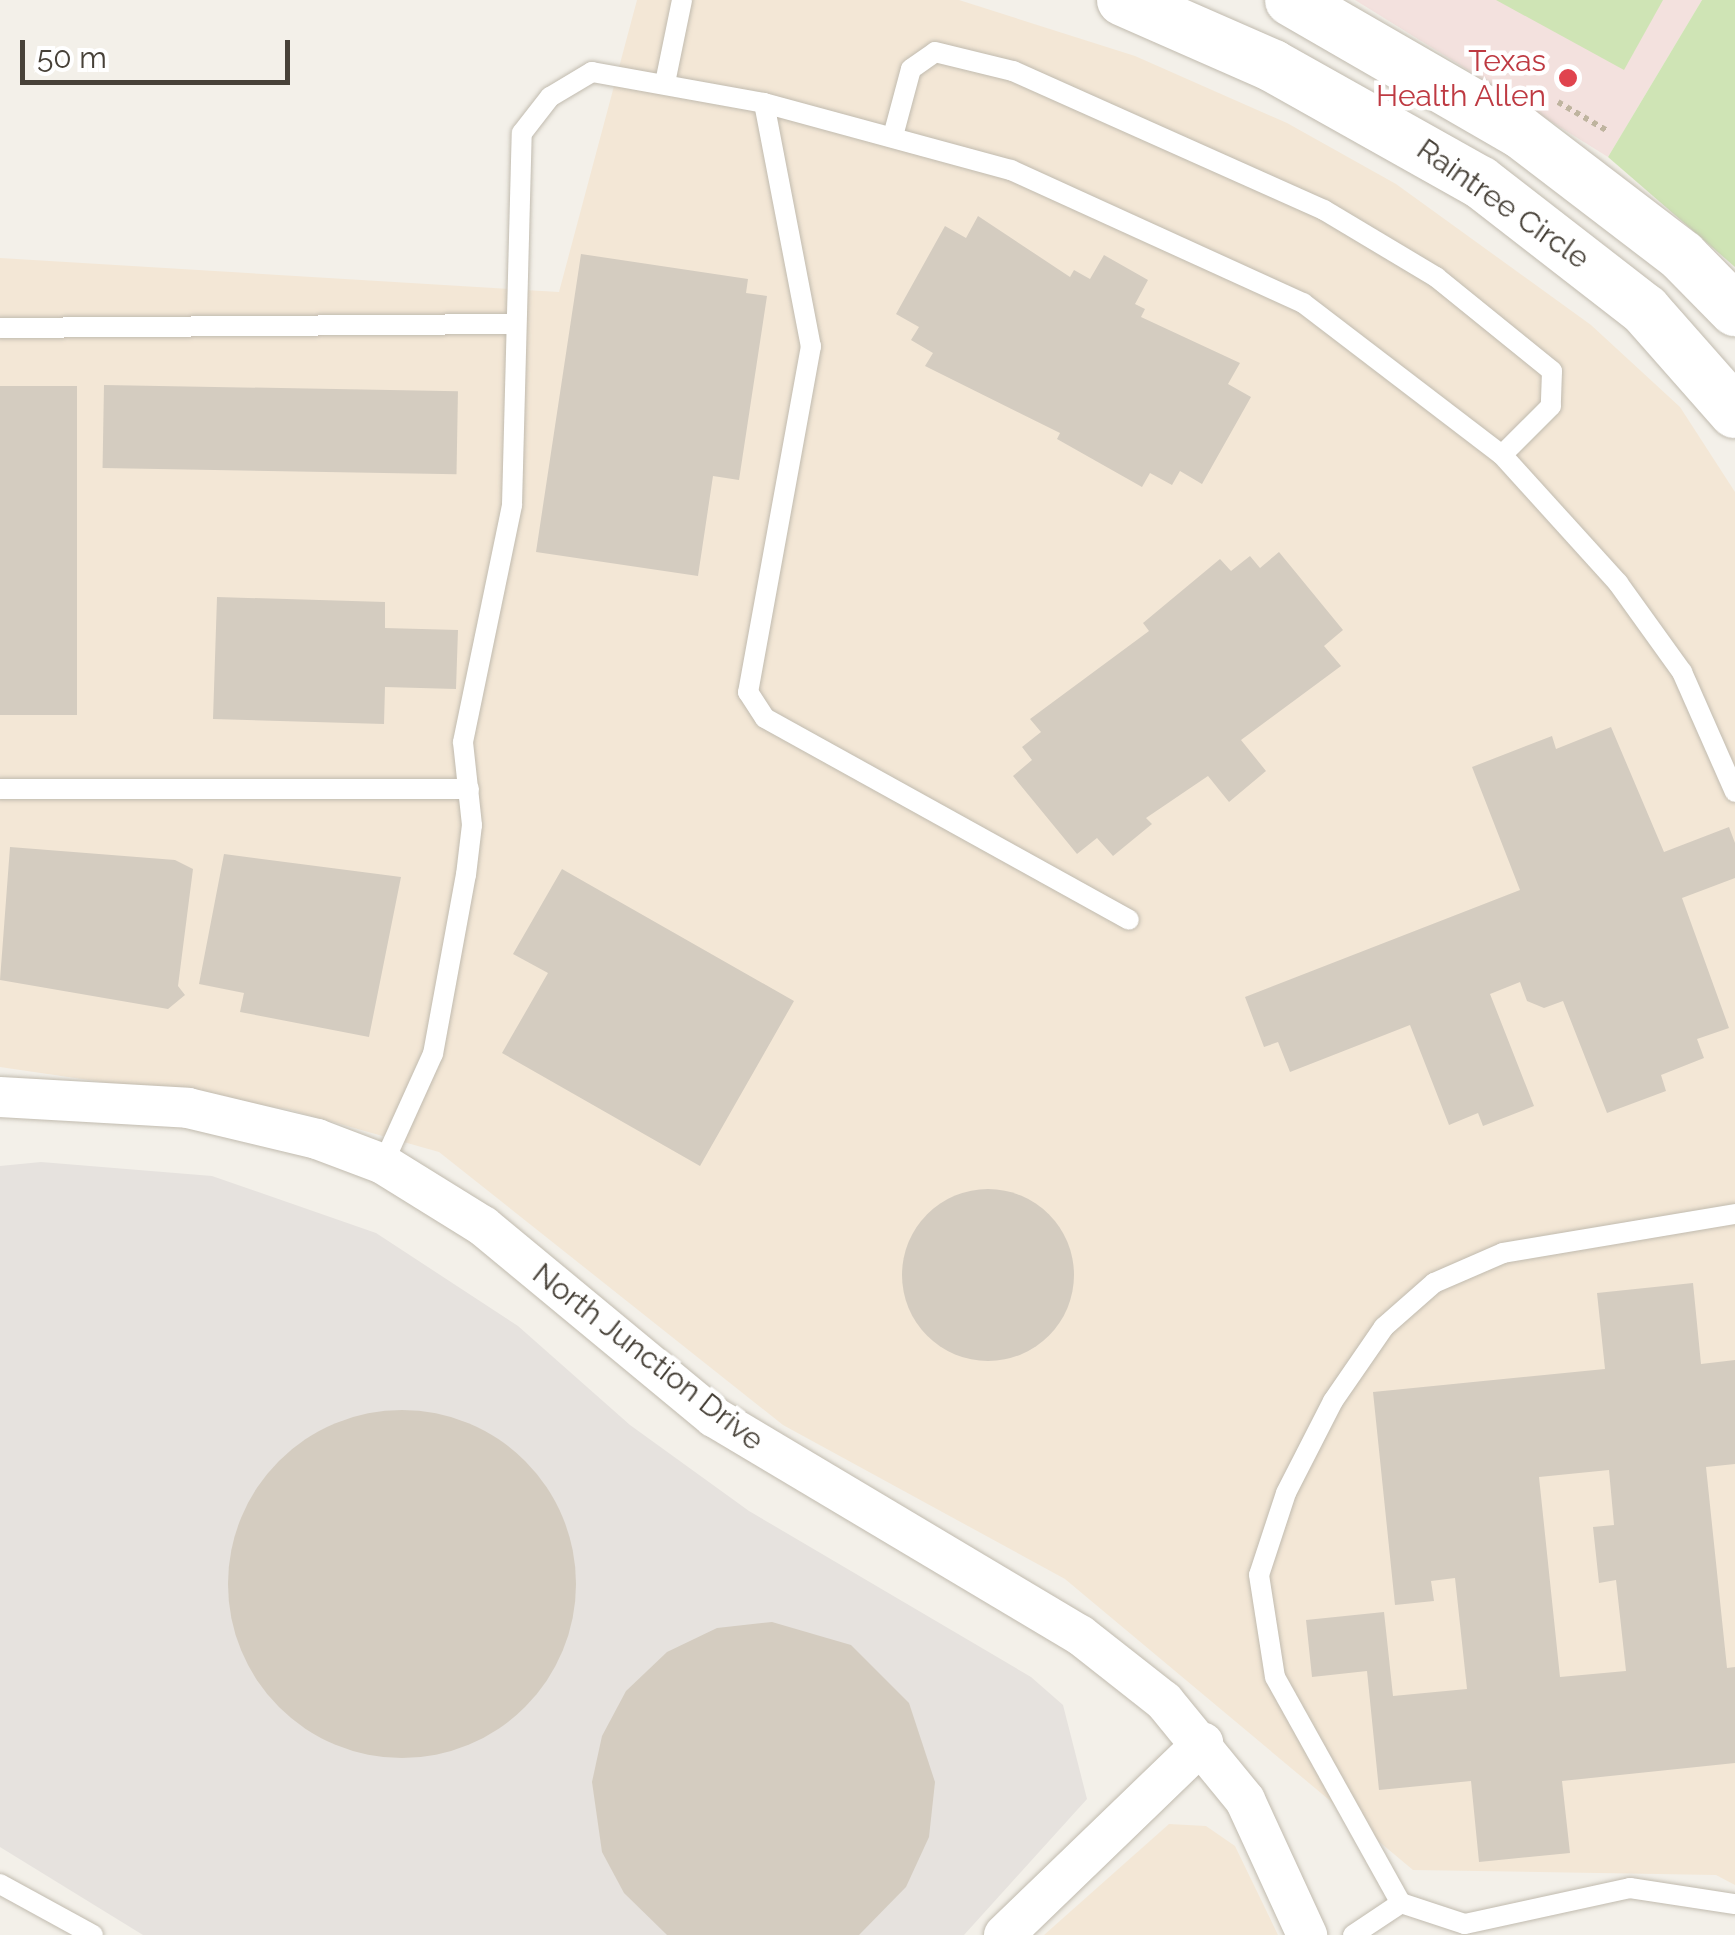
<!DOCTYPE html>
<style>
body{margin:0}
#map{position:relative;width:1735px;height:1935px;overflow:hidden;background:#f3f0e9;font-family:Raleway,sans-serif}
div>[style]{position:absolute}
.commercial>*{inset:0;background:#f3e7d6}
.industrial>*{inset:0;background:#e6e2de}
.medical>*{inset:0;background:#f3e1de}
.green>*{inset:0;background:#cfe4b5}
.building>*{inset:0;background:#d4ccc0;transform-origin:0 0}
.round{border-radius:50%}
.path>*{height:6px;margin-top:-3px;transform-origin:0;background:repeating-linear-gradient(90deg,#bfb49f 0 5px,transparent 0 10px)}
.roads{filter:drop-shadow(0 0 2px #c1bbaf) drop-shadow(0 0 2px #c1bbaf)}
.service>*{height:20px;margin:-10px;padding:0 10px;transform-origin:10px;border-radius:10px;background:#fff}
.minor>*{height:40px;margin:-20px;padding:0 20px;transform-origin:20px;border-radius:20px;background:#fff}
.tertiary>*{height:52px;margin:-26px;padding:0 26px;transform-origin:26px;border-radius:26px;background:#fff}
.dots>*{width:28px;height:28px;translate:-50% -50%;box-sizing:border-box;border:5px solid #fff;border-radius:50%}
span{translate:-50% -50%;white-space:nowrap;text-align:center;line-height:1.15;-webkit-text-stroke:9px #fff;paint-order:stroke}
.health-label{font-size:30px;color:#be3a42}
.right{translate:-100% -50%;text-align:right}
.street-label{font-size:30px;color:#474138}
.scale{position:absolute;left:20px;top:40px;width:270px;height:45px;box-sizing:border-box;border:5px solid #474138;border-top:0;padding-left:12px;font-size:30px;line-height:35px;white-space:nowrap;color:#474138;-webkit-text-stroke:8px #fff;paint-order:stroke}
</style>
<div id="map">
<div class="commercial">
<div style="clip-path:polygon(637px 0,959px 0,1135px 56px,1287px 123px,1396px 184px,1591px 325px,1680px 407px,1735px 492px,1735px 1885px,1716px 1875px,1413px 1870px,1065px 1579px,783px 1425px,439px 1152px,287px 1109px,0 1067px,0 258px,559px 292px)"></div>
<div style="clip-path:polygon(1169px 1824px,1206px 1826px,1235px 1846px,1278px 1935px,1044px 1935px)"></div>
</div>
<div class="industrial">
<div style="clip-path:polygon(41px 1162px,212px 1176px,376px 1233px,518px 1326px,630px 1425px,749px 1511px,1031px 1677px,1063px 1705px,1087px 1799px,964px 1935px,143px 1935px,0 1847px,0 1166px)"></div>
</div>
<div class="medical">
<div style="clip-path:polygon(1355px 0,1702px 0,1608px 157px)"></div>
</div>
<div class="green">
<div style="clip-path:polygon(1496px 0,1663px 0,1624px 70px)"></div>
<div style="clip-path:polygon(1702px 0,1735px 0,1735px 267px,1608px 157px)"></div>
</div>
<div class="building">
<div style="clip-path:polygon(978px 216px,1070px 277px,1074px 270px,1090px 279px,1104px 255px,1148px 280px,1135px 304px,1145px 309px,1141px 317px,1240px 363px,1228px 384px,1251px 397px,1202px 484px,1180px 471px,1172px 485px,1150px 473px,1142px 487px,1057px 439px,1060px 433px,925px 366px,933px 353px,911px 340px,919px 327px,896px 314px,945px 226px,966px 238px)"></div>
<div style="clip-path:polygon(581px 254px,748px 279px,746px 293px,767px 296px,739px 480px,713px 476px,698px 576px,536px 552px)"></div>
<div style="left:104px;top:385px;width:354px;height:83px;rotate:1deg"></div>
<div style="left:0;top:386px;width:77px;height:329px"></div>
<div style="clip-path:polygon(1279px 552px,1343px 630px,1324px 646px,1341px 666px,1241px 740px,1266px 771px,1229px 802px,1208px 776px,1146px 818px,1152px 824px,1113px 856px,1097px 838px,1077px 854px,1013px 776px,1032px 760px,1022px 747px,1041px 732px,1030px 719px,1149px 631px,1143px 623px,1220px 559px,1231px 571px,1250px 556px,1260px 568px)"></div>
<div style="clip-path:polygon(217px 597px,385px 602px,385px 628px,458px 630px,456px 689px,385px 687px,384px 724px,213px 719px)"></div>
<div style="clip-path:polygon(1611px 727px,1664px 852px,1729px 827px,1735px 843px,1735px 878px,1682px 898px,1729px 1028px,1697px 1039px,1704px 1058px,1661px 1075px,1666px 1091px,1607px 1113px,1563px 1001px,1544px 1008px,1527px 1001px,1520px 982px,1490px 994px,1534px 1106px,1483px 1126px,1478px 1113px,1449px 1125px,1410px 1025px,1290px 1072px,1278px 1042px,1264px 1047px,1245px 997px,1520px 890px,1472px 767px,1552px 736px,1556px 749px)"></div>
<div style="clip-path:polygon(10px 847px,175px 860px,193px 869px,178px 986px,185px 995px,168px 1009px,0 980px)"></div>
<div style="clip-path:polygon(224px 854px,401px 877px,369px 1037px,240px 1012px,244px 993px,199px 984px)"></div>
<div style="clip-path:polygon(562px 869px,794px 1001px,700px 1166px,502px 1053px,548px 973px,513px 954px)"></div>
<div class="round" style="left:902px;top:1189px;width:172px;height:172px"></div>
<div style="clip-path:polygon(evenodd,1693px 1283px,1701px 1364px,1735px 1360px,1735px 1464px,1706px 1467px,1727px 1668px,1735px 1667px,1735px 1763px,1562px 1781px,1570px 1853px,1479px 1862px,1471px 1781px,1379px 1790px,1367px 1671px,1312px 1677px,1306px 1620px,1384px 1612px,1393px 1696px,1467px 1689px,1455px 1578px,1431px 1581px,1434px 1601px,1395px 1605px,1373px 1392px,1605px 1369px,1597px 1293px,1693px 1283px,1609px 1470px,1614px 1525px,1593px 1527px,1599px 1583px,1616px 1580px,1626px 1671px,1560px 1677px,1539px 1477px,1609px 1470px)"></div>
<div class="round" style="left:228px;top:1410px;width:348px;height:348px"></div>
<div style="clip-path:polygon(772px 1622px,851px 1645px,909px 1703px,935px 1782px,929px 1837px,906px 1887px,859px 1935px,667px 1935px,624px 1893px,602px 1852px,592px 1782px,602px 1736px,626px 1691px,667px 1652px,717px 1628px)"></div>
</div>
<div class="path">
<div style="left:1558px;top:102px;width:56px;rotate:30.3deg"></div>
</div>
<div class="roads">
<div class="service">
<div style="left:665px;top:83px;width:85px;rotate:-78.4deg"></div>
<div style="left:764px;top:103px;width:248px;rotate:79.1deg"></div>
<div style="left:811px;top:346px;width:352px;rotate:100.3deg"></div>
<div style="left:748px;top:692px;width:31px;rotate:57deg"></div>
<div style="left:765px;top:718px;width:416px;rotate:29deg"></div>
<div style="left:893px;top:136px;width:69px;rotate:-75deg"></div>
<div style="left:911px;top:69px;width:29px;rotate:-35deg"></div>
<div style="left:935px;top:52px;width:80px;rotate:13.7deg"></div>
<div style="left:1013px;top:71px;width:341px;rotate:24.1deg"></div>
<div style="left:1324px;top:210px;width:131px;rotate:30.9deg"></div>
<div style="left:1436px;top:277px;width:149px;rotate:39deg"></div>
<div style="left:1552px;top:371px;width:35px;rotate:92deg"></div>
<div style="left:1551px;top:406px;width:69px;rotate:135deg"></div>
<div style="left:0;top:328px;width:514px;rotate:-0.45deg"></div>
<div style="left:0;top:789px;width:469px"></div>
<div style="left:383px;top:1164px;width:121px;rotate:-65.6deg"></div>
<div style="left:433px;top:1054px;width:182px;rotate:-79.6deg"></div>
<div style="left:466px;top:875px;width:50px;rotate:-83.2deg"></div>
<div style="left:472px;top:825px;width:83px;rotate:-96.2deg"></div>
<div style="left:463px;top:742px;width:242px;rotate:-78.3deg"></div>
<div style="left:512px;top:505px;width:372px;rotate:-88.5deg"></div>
<div style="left:522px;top:133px;width:46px;rotate:-52.1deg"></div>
<div style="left:550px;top:97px;width:49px;rotate:-30.8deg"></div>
<div style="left:592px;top:72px;width:175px;rotate:10.2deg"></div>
<div style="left:764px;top:103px;width:256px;rotate:15.2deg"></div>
<div style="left:1011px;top:170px;width:321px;rotate:24.5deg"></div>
<div style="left:1303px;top:303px;width:250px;rotate:37.4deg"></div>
<div style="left:1502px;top:455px;width:173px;rotate:47.8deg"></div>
<div style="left:1618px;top:583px;width:110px;rotate:54.3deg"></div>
<div style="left:1682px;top:672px;width:131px;rotate:66.2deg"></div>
<div style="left:1735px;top:1214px;width:235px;rotate:170.5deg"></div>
<div style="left:1503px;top:1253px;width:75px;rotate:156.5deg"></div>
<div style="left:1434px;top:1283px;width:67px;rotate:138.7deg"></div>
<div style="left:1384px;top:1327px;width:90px;rotate:124.6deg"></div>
<div style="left:1333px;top:1401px;width:103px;rotate:117.1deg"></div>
<div style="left:1286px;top:1493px;width:86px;rotate:108.2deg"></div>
<div style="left:1259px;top:1575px;width:103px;rotate:81.1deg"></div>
<div style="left:1275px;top:1677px;width:259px;rotate:60.9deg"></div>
<div style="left:1401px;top:1903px;width:67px;rotate:18.2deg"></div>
<div style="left:1465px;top:1924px;width:169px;rotate:-12.3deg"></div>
<div style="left:1630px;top:1888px;width:106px;rotate:8.7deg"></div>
<div style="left:0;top:1884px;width:106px;rotate:28.7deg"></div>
<div style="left:1353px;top:1935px;width:58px;rotate:-33.7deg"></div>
</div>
<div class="minor">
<div style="left:0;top:1097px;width:188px;rotate:3.3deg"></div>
<div style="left:188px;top:1108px;width:133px;rotate:13.5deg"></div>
<div style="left:317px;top:1139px;width:71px;rotate:20.7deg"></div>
<div style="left:383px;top:1164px;width:118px;rotate:31.8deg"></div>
<div style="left:483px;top:1226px;width:300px;rotate:39.6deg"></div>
<div style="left:714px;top:1417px;width:426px;rotate:30.8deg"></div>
<div style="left:1080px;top:1635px;width:107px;rotate:38.2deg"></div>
<div style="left:1164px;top:1701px;width:128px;rotate:50.7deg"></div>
<div style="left:1245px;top:1800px;width:149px;rotate:65.3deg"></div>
<div style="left:1004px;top:1935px;width:277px;rotate:-44deg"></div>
</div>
<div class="tertiary">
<div style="left:1123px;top:0;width:164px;rotate:23.7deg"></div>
<div style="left:1273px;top:66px;width:237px;rotate:29.3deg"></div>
<div style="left:1480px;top:182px;width:209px;rotate:37.8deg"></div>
<div style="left:1645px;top:310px;width:136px;rotate:48.6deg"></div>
<div style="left:1291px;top:0;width:264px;rotate:30deg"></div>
<div style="left:1520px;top:132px;width:204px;rotate:37.4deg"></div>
<div style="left:1682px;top:256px;width:76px;rotate:45.5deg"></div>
</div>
</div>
<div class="dots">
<div style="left:1568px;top:78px;background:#e0444e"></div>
</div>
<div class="health-label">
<span class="right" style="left:1546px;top:78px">Texas<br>Health Allen</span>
</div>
<div class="street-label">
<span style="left:1503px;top:204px;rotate:35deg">Raintree Circle</span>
<span style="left:648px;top:1357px;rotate:38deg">North Junction Drive</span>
</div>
<div class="scale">50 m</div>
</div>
